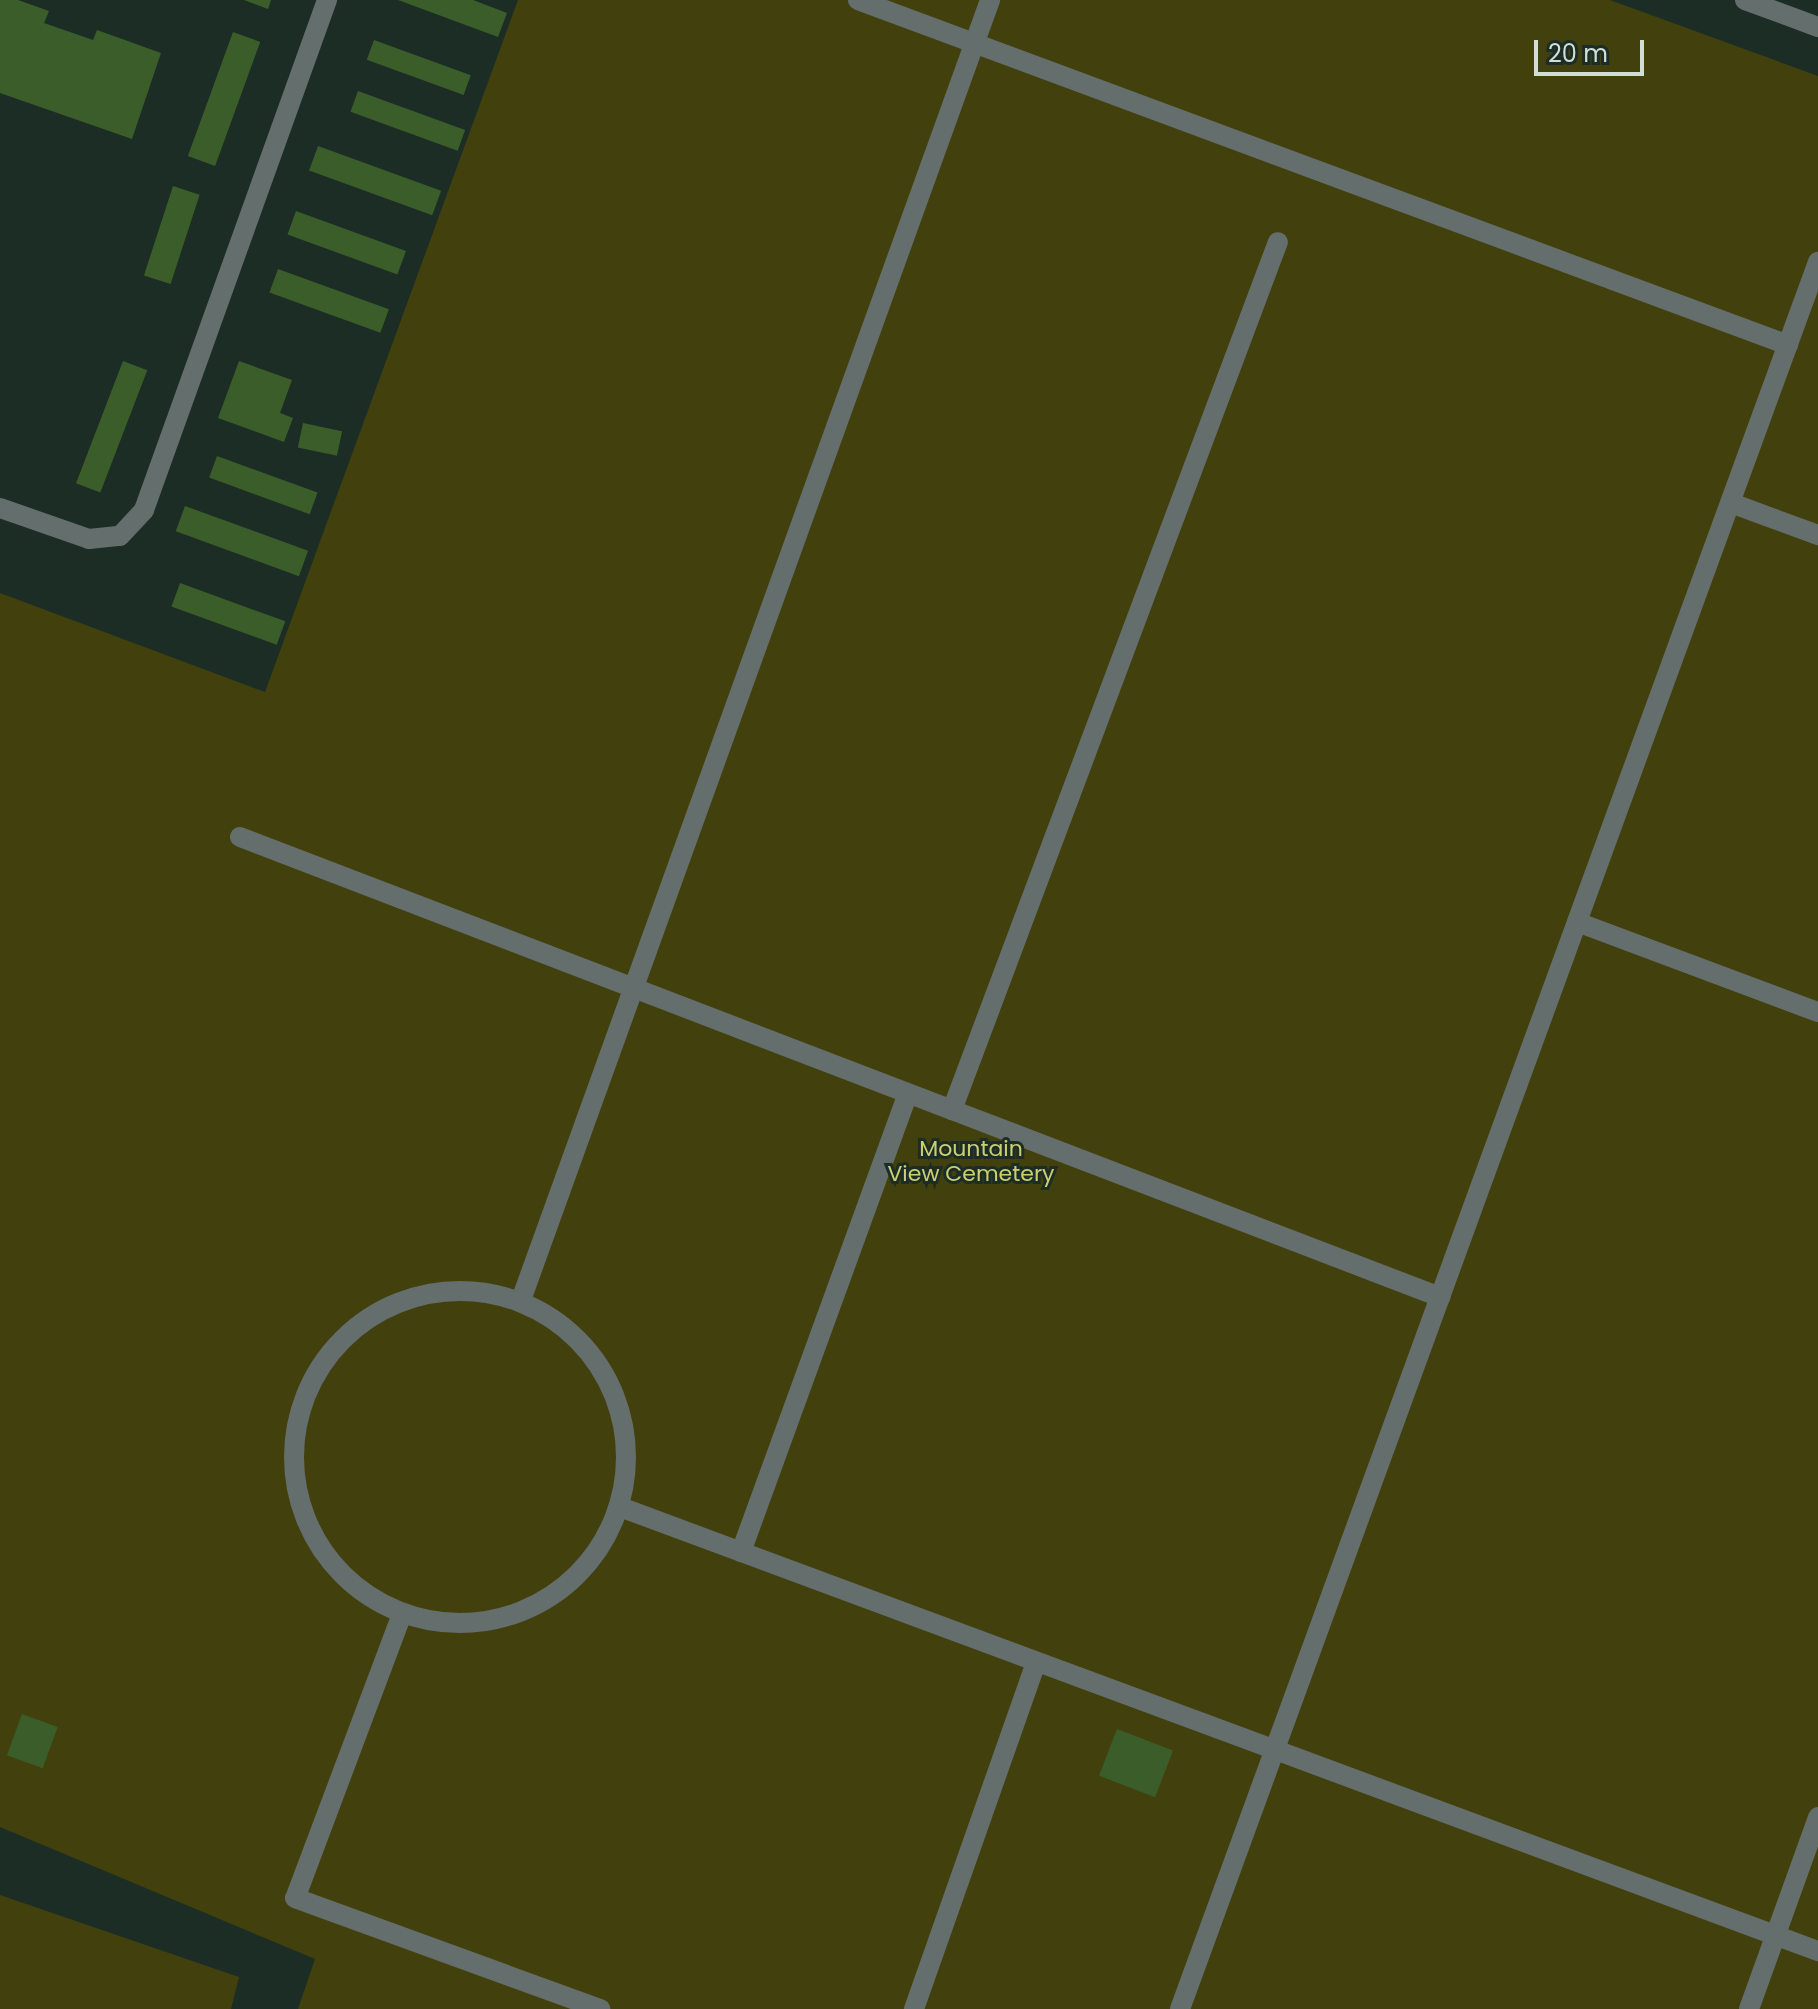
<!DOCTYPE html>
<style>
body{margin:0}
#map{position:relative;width:1818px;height:2009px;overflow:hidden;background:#1c2d25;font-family:Poppins,sans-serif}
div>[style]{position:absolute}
.green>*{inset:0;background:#42410d}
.building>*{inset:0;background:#3b5d2a;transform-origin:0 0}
.minor>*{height:20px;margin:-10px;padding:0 10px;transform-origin:10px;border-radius:10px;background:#646e6d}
.minor>.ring{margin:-10px;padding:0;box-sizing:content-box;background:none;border:20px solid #646e6d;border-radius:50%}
span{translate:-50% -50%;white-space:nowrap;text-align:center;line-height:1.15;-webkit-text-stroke:6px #1c2d25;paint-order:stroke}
.park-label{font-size:22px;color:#cdce6f}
.scale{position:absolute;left:1534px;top:40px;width:110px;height:36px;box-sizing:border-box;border:4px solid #d2ddd7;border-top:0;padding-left:10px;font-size:24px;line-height:28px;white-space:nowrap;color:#d2ddd7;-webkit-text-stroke:6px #1c2d25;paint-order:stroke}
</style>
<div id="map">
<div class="green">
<div style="clip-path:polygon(518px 0,1610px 0,1818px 76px,1818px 2009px,298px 2009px,315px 1959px,0 1827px,0 593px,265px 692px)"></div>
<div style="clip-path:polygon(0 1895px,239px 1977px,231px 2009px,0 2009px)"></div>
</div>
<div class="building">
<div style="clip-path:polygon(0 0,18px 0,49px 11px,44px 23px,93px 40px,97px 30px,161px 53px,132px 139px,0 93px)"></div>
<div style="clip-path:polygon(244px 0,271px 0,268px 9px)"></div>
<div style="clip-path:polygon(398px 0,473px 0,507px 13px,498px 37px)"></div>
<div style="left:233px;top:32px;width:29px;height:132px;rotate:20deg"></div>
<div style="left:374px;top:40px;width:103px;height:21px;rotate:20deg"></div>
<div style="left:358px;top:91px;width:114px;height:22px;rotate:20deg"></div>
<div style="left:318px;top:146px;width:131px;height:26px;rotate:20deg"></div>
<div style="left:173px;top:186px;width:28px;height:94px;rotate:18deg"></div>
<div style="left:296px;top:211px;width:117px;height:25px;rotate:20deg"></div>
<div style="left:278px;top:269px;width:118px;height:25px;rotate:20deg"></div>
<div style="left:123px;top:361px;width:26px;height:131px;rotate:21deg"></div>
<div style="clip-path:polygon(239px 361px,292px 380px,280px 413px,293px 418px,284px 442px,218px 418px)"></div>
<div style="left:303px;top:423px;width:40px;height:25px;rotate:12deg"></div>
<div style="left:217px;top:456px;width:107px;height:23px;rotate:20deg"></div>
<div style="left:185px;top:506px;width:131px;height:27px;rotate:20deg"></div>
<div style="left:180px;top:583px;width:112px;height:25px;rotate:20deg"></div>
<div style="left:22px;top:1714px;width:38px;height:44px;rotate:20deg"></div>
<div style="left:1117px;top:1729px;width:60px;height:50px;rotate:21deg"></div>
</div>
<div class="minor">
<div style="left:858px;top:0;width:992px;rotate:20.35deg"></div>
<div style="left:1745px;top:0;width:78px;rotate:20.3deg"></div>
<div style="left:1731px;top:503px;width:93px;rotate:20.2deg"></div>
<div style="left:0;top:508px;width:94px;rotate:19.2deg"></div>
<div style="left:89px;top:539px;width:31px;rotate:-6deg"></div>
<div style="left:120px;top:536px;width:35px;rotate:-47deg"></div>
<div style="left:144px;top:510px;width:542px;rotate:-70.26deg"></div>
<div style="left:240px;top:837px;width:763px;rotate:20.98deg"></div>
<div style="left:952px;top:1110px;width:927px;rotate:-69.42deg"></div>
<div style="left:1577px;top:922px;width:257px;rotate:20.5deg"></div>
<div style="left:952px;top:1110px;width:523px;rotate:20.97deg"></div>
<div class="ring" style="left:294px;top:1291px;width:312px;height:312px"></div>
<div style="left:521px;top:1300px;width:1382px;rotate:-70.16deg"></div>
<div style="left:620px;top:1507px;width:1278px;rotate:20.34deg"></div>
<div style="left:741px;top:1552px;width:488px;rotate:-70deg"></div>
<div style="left:402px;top:1614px;width:303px;rotate:110.6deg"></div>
<div style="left:295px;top:1898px;width:325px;rotate:20deg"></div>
<div style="left:914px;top:2009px;width:368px;rotate:-70.6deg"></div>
<div style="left:1180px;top:2009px;width:1860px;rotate:-69.94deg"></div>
<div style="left:1749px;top:2009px;width:204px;rotate:-70.2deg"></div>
</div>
<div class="park-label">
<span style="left:971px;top:1161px">Mountain<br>View Cemetery</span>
</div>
<div class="scale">20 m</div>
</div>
